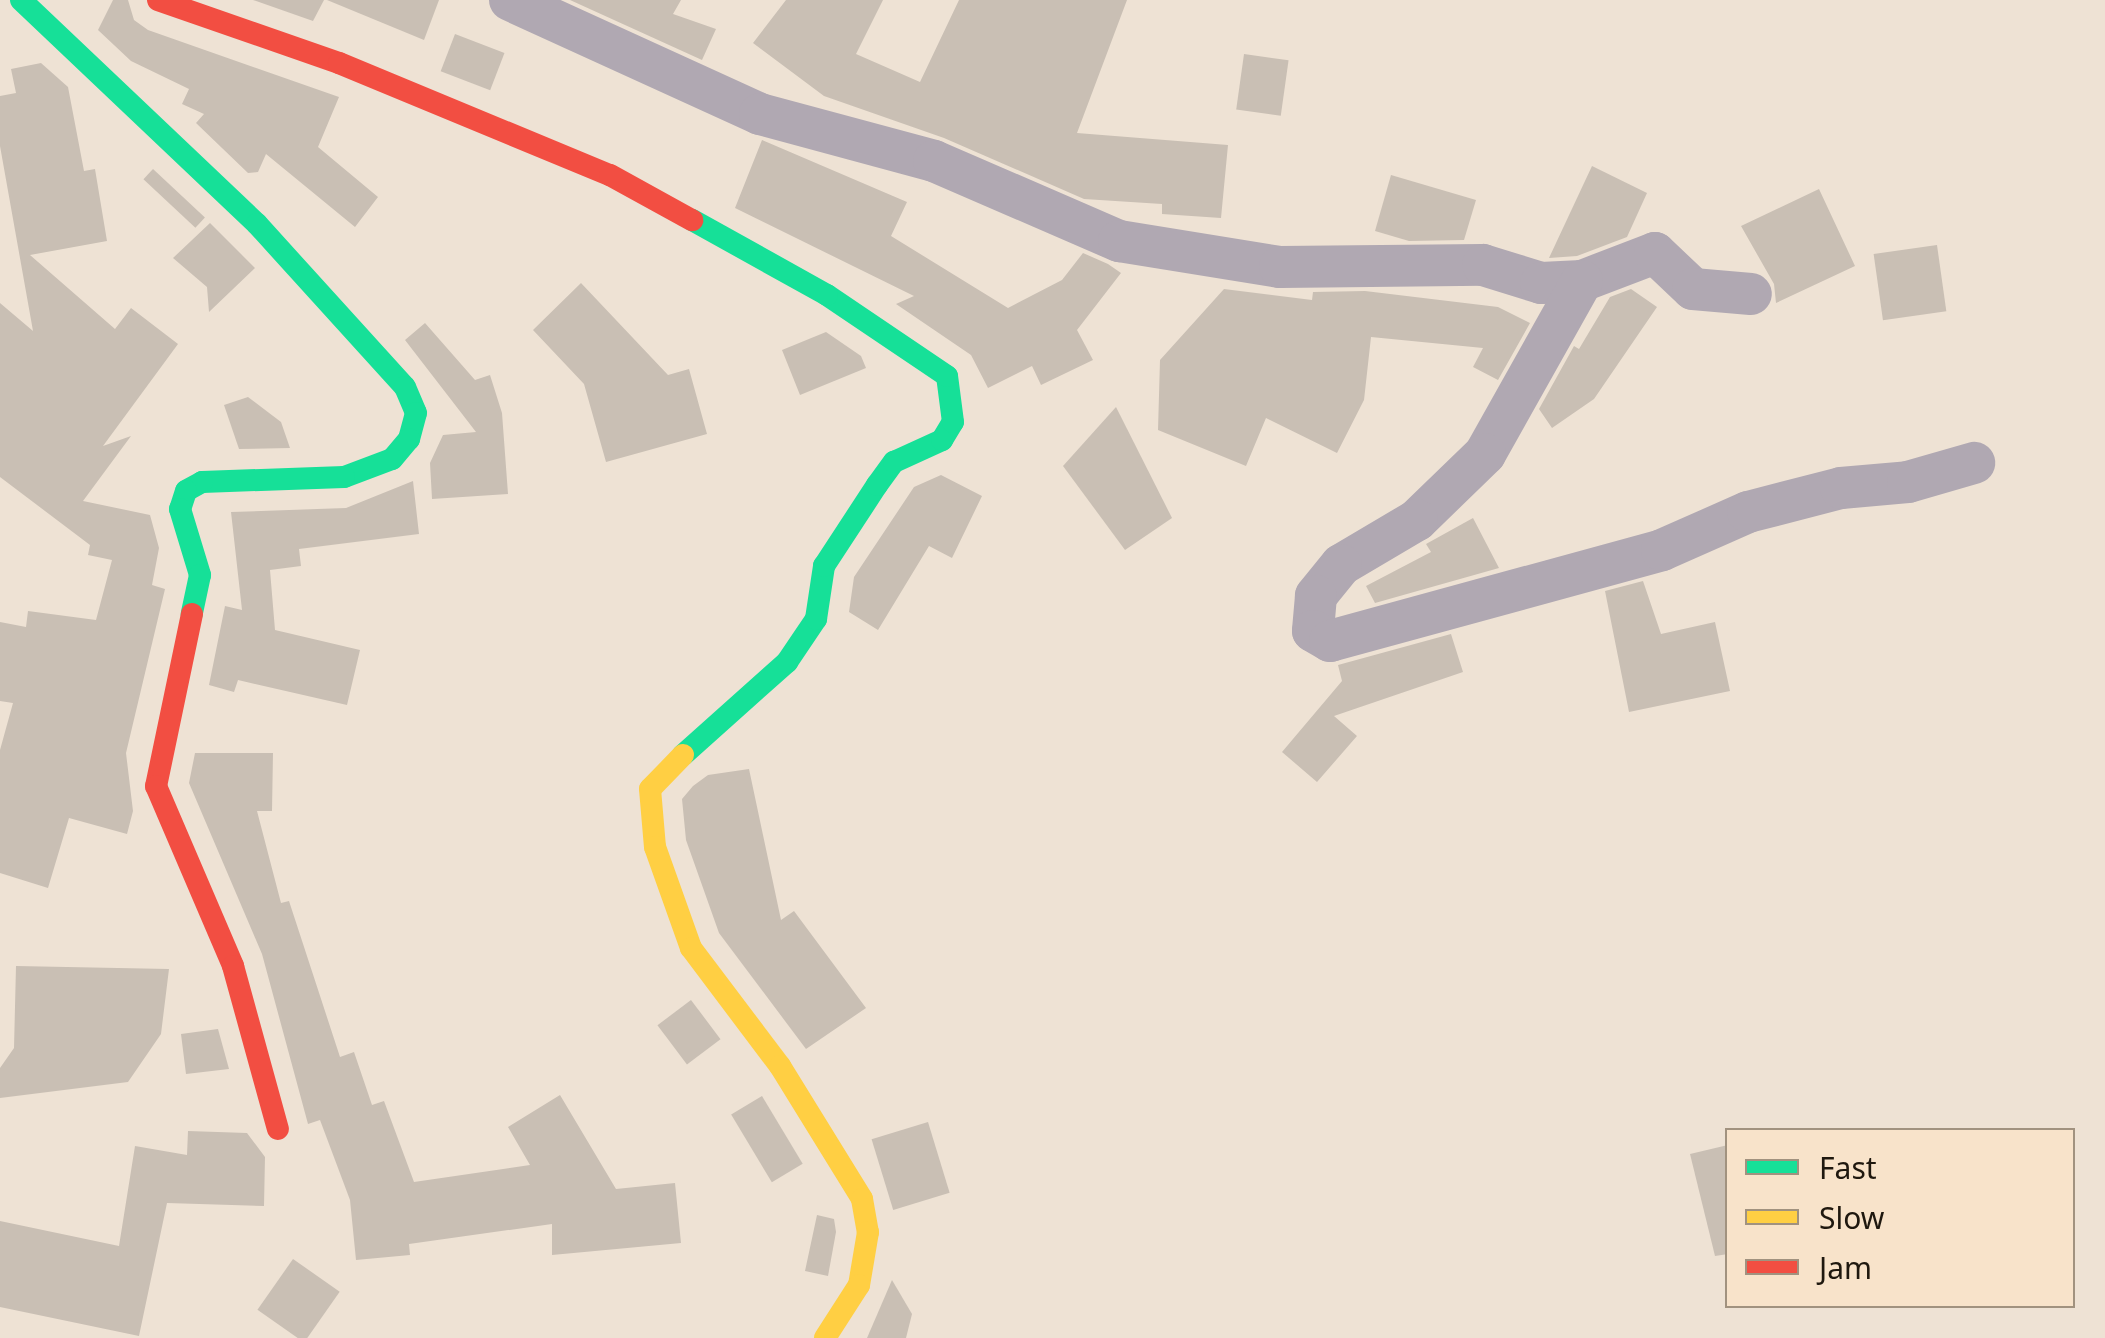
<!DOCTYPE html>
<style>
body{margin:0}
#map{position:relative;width:2105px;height:1338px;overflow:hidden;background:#eee2d4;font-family:"Noto Sans",sans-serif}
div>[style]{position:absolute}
.building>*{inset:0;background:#c9bfb4;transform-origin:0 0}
.street>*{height:42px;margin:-21px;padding:0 21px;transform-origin:21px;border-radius:21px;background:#b0a8b2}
.fast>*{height:22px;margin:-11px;padding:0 11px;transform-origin:11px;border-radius:11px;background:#16e098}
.slow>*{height:22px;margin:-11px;padding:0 11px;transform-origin:11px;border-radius:11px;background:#ffcf43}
.jam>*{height:22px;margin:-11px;padding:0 11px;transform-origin:11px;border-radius:11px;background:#f24e42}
span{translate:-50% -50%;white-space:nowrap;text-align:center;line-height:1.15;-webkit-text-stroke:8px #f8e3ca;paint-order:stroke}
.legend{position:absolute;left:1725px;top:1128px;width:350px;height:180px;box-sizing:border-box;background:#f8e3ca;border:2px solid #a1927f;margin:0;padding:12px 18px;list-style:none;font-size:30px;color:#1f180f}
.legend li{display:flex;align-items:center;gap:20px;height:50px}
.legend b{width:50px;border:2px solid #a1927f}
</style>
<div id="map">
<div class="building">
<div style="clip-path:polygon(113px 0,128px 0,134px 20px,148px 30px,339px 97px,318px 147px,378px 197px,355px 227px,266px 154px,258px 172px,248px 173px,196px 123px,204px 114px,182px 104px,189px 89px,131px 61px,98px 30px)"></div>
<div style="clip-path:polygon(253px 0,324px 0,313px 21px)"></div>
<div style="clip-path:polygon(327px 0,439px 0,424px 40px)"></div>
<div style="clip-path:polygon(570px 0,681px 0,673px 14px,716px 29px,702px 60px)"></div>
<div style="clip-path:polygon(786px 0,883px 0,856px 54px,920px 82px,959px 0,1127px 0,1077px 133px,1228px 145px,1221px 218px,1162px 214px,1162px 204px,1084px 199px,944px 138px,824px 96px,753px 43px)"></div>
<div style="left:455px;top:34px;width:53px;height:40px;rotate:21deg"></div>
<div style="left:1244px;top:54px;width:45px;height:56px;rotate:8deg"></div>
<div style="clip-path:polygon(41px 63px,68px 87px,84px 171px,95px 169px,107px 241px,30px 255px,115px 329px,131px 308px,178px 344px,103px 446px,131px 436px,83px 501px,150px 515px,159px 548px,152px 585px,165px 589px,126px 753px,133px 811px,127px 834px,69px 818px,48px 888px,0 873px,0 750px,13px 703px,0 701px,0 622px,26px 627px,28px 611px,96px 620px,112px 560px,88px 555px,90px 545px,0 477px,0 303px,33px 331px,0 146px,0 96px,16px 93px,11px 69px)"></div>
<div style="clip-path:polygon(762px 140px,907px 202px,891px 236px,1008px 308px,1062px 280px,1083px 253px,1108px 264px,1121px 273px,1077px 330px,1093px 360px,1041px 385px,1032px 366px,988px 388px,971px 355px,896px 304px,914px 296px,735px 208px)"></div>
<div style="clip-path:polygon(1592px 166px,1647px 193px,1627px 237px,1577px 256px,1549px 258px)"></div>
<div style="left:153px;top:169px;width:71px;height:14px;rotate:43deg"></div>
<div style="clip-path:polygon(1391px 175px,1476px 200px,1464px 240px,1409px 241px,1375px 231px)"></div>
<div style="clip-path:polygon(1819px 189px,1855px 266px,1776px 303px,1774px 284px,1741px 226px)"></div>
<div style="clip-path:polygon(210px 223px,255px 268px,209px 312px,207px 287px,173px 258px)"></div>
<div style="left:1937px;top:245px;width:67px;height:64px;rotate:82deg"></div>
<div style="clip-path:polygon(581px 283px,668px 375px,689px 369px,707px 434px,606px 462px,584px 384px,533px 330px)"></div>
<div style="clip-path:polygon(1224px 289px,1312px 300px,1313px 292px,1365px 291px,1498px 307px,1530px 323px,1498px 380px,1473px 367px,1483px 348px,1371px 337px,1364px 400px,1337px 453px,1266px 418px,1246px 466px,1158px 430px,1160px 360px)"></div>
<div style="clip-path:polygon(1631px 289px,1657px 307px,1594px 399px,1552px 428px,1539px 409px,1574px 346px,1579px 349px,1610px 297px)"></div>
<div style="clip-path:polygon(425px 323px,475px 380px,490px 375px,502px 413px,508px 494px,432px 499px,430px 463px,443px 435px,476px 432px,405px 340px)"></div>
<div style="clip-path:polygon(826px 332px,861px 356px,866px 368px,800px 395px,782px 350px)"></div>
<div style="clip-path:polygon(248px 397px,281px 422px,290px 448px,239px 449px,224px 405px)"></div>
<div style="clip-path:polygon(1116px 407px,1172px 518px,1125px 550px,1063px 466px)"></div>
<div style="clip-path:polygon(941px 475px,982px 496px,952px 558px,929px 546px,878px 630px,849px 612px,854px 577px,914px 487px)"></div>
<div style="clip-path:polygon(413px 481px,419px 534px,299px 549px,301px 566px,270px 570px,275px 630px,360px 650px,347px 705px,238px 680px,234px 692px,209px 685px,225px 606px,242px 610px,231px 512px,346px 508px)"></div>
<div style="clip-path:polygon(1473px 518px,1499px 568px,1375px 603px,1366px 586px,1431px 552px,1426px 544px)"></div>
<div style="clip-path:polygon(1643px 581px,1661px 634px,1715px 622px,1730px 691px,1629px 712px,1605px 591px)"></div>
<div style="clip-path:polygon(1451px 634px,1463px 672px,1334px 716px,1357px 736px,1317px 782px,1282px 752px,1342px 681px,1338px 665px)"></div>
<div style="clip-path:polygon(195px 753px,273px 753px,272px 811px,257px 811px,281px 903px,289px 901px,340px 1057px,354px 1052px,372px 1105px,384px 1101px,414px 1182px,530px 1165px,508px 1127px,560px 1095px,616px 1189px,675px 1183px,681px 1243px,552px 1255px,552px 1224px,409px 1244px,410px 1255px,356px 1260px,350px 1200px,320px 1120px,308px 1124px,262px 954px,189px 783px)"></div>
<div style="clip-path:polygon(749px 769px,781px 920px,794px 911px,866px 1008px,806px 1049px,719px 933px,686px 840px,682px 799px,693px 786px,708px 775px)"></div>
<div style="clip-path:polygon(16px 966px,169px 969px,161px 1034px,128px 1082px,0 1098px,0 1068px,14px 1048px)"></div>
<div style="left:691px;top:1000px;width:49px;height:42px;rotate:53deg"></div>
<div style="clip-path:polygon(218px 1029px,229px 1069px,186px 1074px,181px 1034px)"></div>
<div style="left:762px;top:1096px;width:79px;height:36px;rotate:59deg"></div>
<div style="left:928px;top:1122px;width:74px;height:59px;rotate:73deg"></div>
<div style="clip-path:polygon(188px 1131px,247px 1133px,265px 1157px,264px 1206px,167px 1203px,139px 1336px,0 1307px,0 1221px,119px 1246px,135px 1146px,187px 1155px)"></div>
<div style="clip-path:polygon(1728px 1145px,1728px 1254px,1715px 1256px,1690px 1154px)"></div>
<div style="clip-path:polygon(817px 1215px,834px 1219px,836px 1232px,828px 1276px,805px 1271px)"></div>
<div style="left:293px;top:1259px;width:57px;height:62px;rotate:35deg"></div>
<div style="clip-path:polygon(892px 1280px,912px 1314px,906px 1338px,867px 1338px)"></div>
</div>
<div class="street">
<div style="left:510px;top:0;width:275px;rotate:24.5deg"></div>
<div style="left:760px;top:114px;width:180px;rotate:15.1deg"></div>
<div style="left:934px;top:161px;width:202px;rotate:23.4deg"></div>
<div style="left:1119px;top:241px;width:163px;rotate:9.2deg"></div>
<div style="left:1280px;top:267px;width:203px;rotate:-0.6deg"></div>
<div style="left:1483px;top:265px;width:61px;rotate:17.2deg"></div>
<div style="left:1541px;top:283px;width:41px;rotate:-2.8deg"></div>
<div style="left:1582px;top:281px;width:78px;rotate:-21deg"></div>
<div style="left:1655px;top:253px;width:52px;rotate:43.5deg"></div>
<div style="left:1693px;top:289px;width:58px;rotate:4.9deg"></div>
<div style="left:1582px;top:281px;width:198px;rotate:119.3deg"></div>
<div style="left:1485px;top:454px;width:95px;rotate:135.9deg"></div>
<div style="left:1417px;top:520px;width:88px;rotate:149.4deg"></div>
<div style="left:1341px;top:565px;width:40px;rotate:129deg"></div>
<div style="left:1316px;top:596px;width:35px;rotate:95deg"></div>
<div style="left:1313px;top:631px;width:20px;rotate:30deg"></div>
<div style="left:1330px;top:641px;width:344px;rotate:-15.3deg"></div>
<div style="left:1662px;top:550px;width:94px;rotate:-23.8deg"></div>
<div style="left:1748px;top:512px;width:96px;rotate:-14.5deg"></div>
<div style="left:1841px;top:488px;width:67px;rotate:-5.1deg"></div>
<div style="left:1908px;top:482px;width:69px;rotate:-16.1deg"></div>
</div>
<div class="fast">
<div style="left:21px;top:0;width:325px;rotate:43.5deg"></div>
<div style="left:257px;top:224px;width:220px;rotate:47.8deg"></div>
<div style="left:405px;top:387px;width:28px;rotate:67deg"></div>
<div style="left:416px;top:413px;width:27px;rotate:105deg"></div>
<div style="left:409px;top:439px;width:26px;rotate:130deg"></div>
<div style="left:392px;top:459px;width:51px;rotate:159.4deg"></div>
<div style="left:344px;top:477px;width:142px;rotate:178deg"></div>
<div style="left:202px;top:482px;width:18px;rotate:151deg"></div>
<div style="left:186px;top:491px;width:19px;rotate:108deg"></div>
<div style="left:180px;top:509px;width:69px;rotate:73.1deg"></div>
<div style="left:200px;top:575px;width:40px;rotate:102deg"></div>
<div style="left:683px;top:755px;width:140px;rotate:-41.8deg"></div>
<div style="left:787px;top:662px;width:52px;rotate:-56deg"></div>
<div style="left:816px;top:619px;width:54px;rotate:-81.4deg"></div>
<div style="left:824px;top:566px;width:97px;rotate:-56.8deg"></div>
<div style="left:877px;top:485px;width:29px;rotate:-54deg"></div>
<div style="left:894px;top:462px;width:53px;rotate:-24.6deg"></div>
<div style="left:942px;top:440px;width:21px;rotate:-59deg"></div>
<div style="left:953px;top:422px;width:46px;rotate:-97.4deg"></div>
<div style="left:947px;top:376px;width:145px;rotate:-146deg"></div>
<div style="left:827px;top:295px;width:154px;rotate:-150.9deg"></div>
</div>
<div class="slow">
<div style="left:683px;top:755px;width:47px;rotate:134.1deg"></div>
<div style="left:650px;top:789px;width:58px;rotate:85.1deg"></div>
<div style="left:655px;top:847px;width:107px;rotate:70.4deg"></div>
<div style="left:691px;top:948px;width:148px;rotate:53deg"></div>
<div style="left:780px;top:1066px;width:156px;rotate:58.3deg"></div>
<div style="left:862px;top:1199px;width:34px;rotate:80deg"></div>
<div style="left:868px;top:1232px;width:54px;rotate:99.6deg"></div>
<div style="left:859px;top:1285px;width:63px;rotate:122.7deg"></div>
</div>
<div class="jam">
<div style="left:158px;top:0;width:192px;rotate:19.2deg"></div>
<div style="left:339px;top:63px;width:293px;rotate:22.5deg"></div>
<div style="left:610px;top:175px;width:94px;rotate:28.8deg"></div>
<div style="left:192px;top:614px;width:176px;rotate:101.8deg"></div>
<div style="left:156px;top:786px;width:196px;rotate:66.8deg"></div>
<div style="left:233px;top:966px;width:169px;rotate:74.6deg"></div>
</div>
<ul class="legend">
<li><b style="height:12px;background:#16e098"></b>Fast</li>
<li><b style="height:12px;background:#ffcf43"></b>Slow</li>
<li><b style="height:12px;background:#f24e42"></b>Jam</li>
</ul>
</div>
